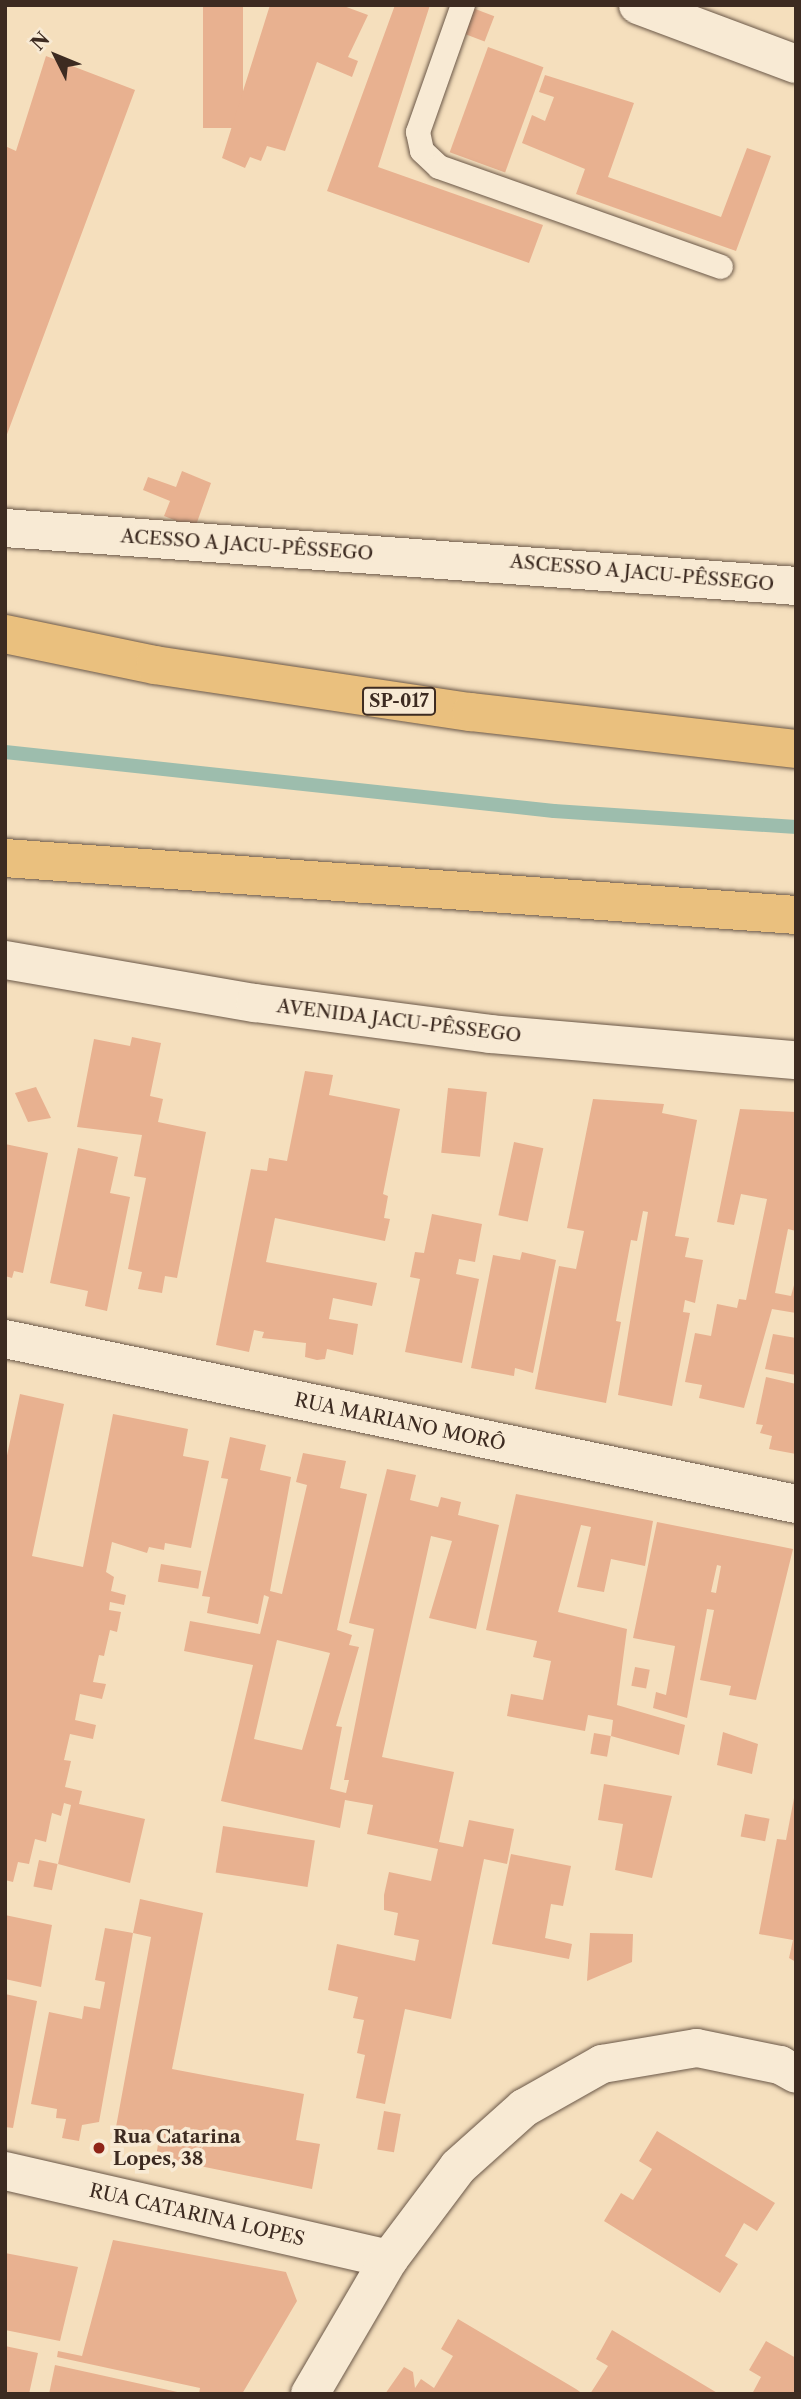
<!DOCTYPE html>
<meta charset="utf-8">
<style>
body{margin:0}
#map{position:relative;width:801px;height:2399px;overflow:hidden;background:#f5dfbd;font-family:"Libre Caslon Text",serif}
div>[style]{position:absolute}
.stream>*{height:14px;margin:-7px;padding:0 7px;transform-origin:7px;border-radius:7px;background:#9dbdad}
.building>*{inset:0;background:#e8b190;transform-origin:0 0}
.roads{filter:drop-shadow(0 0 2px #6b5848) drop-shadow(0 0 2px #6b5848)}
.lane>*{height:24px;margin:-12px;padding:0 12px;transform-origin:12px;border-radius:12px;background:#f8ead4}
.street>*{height:38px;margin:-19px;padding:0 19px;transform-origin:19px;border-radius:19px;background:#f8ead4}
.secondary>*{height:38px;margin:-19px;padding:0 19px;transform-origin:19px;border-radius:19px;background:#f8ead4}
.highway>*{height:38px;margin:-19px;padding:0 19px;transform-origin:19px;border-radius:19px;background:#eac07e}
.dots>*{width:19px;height:19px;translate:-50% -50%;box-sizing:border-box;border:4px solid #f8ead4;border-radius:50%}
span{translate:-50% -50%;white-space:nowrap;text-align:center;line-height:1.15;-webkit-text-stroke:7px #f8ead4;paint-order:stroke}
.shield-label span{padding:2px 5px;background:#f8ead4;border:2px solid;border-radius:5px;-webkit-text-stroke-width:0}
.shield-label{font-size:18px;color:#3d2b21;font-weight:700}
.street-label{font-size:19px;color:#3d2b21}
.poi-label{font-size:19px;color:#3d2b21;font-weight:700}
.left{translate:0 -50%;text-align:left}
.frame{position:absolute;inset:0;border:7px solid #3d2b21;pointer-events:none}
.north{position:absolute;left:21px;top:21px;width:70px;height:70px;-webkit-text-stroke:5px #f8ead4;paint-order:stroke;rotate:313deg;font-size:19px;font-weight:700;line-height:28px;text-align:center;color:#3d2b21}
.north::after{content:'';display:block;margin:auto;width:24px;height:32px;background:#3d2b21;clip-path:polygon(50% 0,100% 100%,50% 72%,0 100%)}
</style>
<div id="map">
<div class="stream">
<div style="left:5px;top:752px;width:552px;rotate:6.13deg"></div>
<div style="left:554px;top:811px;width:243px;rotate:3.8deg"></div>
</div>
<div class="building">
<div style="left:203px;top:5px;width:40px;height:123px"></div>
<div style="clip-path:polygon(270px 5px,341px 5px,368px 15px,348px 57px,358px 61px,352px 77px,317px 62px,285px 151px,267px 146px,261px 161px,250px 157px,245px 168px,222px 158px)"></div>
<div style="clip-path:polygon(395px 5px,430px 5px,378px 167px,543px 225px,529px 263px,327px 191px)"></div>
<div style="left:470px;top:7px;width:26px;height:27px;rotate:21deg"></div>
<div style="left:488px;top:47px;width:59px;height:112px;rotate:20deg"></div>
<div style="clip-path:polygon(46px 56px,135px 90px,6px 437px,5px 146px,16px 151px)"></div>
<div style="clip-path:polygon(545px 75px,634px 103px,608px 177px,721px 217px,747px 148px,771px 156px,736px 251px,576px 194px,585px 169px,522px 143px,532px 115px,545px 121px,554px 97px,539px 92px)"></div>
<div style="clip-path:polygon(182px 471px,211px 483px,195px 528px,164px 516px,170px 501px,143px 490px,148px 477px,176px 487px)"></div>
<div style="clip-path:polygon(132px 1037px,161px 1043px,150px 1096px,163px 1099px,158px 1122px,206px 1132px,177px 1278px,165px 1276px,162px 1293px,138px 1289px,142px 1272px,128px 1269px,146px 1178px,134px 1176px,142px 1135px,77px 1127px,94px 1039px,130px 1046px)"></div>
<div style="clip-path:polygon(305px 1071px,333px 1075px,329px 1095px,400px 1109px,383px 1194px,388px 1196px,384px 1218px,390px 1219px,385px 1241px,275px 1218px,266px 1262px,377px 1283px,372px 1306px,333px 1298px,329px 1319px,358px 1324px,353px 1355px,327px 1349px,325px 1359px,317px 1360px,305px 1357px,306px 1343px,262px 1338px,264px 1332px,254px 1330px,249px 1352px,216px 1345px,251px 1169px,267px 1171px,269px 1158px,287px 1161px)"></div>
<div style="clip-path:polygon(36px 1087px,51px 1118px,28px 1122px,15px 1093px)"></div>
<div style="left:448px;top:1088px;width:39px;height:65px;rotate:6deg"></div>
<div style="clip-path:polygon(593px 1099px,664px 1104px,662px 1113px,697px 1120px,675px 1236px,689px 1238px,685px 1257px,703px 1260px,695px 1303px,685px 1300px,683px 1312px,690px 1313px,672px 1406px,618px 1395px,648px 1212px,643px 1211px,637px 1241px,631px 1240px,616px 1321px,621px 1322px,606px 1403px,535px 1389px,559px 1266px,576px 1269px,584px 1231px,567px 1228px)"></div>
<div style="clip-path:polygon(740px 1109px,796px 1112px,796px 1231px,788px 1229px,775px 1293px,791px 1296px,796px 1278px,796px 1313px,772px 1309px,744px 1408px,699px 1398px,702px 1385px,685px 1382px,695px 1333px,711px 1336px,717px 1304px,737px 1308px,739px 1299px,746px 1300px,767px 1199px,741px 1194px,734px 1225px,717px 1222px)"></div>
<div style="left:514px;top:1142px;width:30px;height:75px;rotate:12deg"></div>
<div style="clip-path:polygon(5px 1144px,48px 1153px,23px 1273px,14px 1271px,12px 1278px,5px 1276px)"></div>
<div style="clip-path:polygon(78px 1148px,118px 1157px,110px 1193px,130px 1197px,107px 1311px,85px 1306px,88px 1291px,50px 1283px)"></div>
<div style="clip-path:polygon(432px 1214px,482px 1224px,475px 1262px,459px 1259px,456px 1274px,479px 1279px,462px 1363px,405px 1352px,420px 1279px,410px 1277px,415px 1252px,424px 1253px)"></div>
<div style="clip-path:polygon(522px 1252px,556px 1260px,533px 1373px,515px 1368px,514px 1376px,471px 1368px,493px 1255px,520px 1260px)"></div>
<div style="clip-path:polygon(773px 1334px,796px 1338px,796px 1375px,765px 1369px)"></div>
<div style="clip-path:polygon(766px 1377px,796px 1384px,796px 1454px,769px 1449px,772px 1436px,760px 1433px,763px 1425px,756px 1424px)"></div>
<div style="clip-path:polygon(20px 1394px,64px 1404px,32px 1556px,83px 1567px,113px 1414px,188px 1429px,183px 1456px,209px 1461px,191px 1548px,165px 1543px,164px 1550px,149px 1547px,147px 1553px,112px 1542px,106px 1572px,114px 1577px,111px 1591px,126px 1595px,124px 1605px,110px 1602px,109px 1610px,121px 1612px,117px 1632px,110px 1630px,104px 1656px,99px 1655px,93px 1682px,106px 1684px,102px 1699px,80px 1694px,75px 1720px,96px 1725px,93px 1739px,70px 1734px,64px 1760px,71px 1761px,65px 1787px,82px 1791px,79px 1804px,145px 1819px,130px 1883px,58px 1864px,71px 1805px,64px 1803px,61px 1816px,52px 1813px,46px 1842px,35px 1839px,29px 1864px,18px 1862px,13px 1882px,5px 1880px,5px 1465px)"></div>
<div style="clip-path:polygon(evenodd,230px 1437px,266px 1445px,260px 1470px,291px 1477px,270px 1591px,282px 1594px,307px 1485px,296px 1482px,303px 1453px,346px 1461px,340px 1488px,367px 1494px,337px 1630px,352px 1635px,349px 1645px,359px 1647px,336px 1726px,342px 1727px,330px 1789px,346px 1793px,349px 1780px,344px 1780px,374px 1629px,349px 1623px,387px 1469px,416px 1475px,410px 1500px,438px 1507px,441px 1497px,461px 1502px,458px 1515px,499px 1525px,476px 1629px,429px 1618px,452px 1541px,431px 1536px,382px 1757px,454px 1772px,439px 1842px,463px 1847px,469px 1820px,514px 1829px,507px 1864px,484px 1859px,451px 2019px,405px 2009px,385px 2104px,356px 2098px,365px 2055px,357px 2053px,364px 2020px,353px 2018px,358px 1997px,328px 1990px,337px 1944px,415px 1961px,419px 1940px,394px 1935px,398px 1913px,384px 1910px,384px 1895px,389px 1872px,431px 1881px,438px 1849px,367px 1834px,373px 1805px,345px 1800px,340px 1828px,221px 1801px,253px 1665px,184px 1651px,190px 1621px,260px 1634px,269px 1597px,264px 1595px,258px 1624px,207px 1613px,210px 1597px,202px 1596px,228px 1479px,221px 1478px,230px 1437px,277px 1640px,330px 1653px,302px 1750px,254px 1739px,277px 1640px)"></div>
<div style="clip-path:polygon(516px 1494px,653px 1521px,645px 1566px,611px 1559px,604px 1592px,577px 1587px,591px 1527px,581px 1525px,558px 1612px,627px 1629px,617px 1705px,685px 1725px,679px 1755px,611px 1736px,613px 1720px,588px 1715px,585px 1731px,507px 1716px,511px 1694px,543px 1700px,551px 1661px,533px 1657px,537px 1641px,486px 1630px)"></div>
<div style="clip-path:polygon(evenodd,657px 1522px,793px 1549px,756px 1700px,729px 1695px,731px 1686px,700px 1680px,714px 1610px,707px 1609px,687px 1718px,653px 1708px,656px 1692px,666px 1695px,675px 1646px,633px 1638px,657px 1522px,717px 1565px,721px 1566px,716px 1593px,711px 1592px,717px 1565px)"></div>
<div style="left:161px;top:1564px;width:41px;height:18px;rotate:10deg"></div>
<div style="left:635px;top:1667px;width:15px;height:19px;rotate:11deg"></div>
<div style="clip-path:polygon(723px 1732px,758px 1744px,752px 1774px,717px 1765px)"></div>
<div style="left:594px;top:1733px;width:17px;height:21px;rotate:10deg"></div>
<div style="clip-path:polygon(604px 1784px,672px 1796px,652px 1878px,615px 1870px,623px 1824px,598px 1820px)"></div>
<div style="clip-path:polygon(794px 1798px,796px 1798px,796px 1962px,789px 1958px,793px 1940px,759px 1934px,777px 1839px,786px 1840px)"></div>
<div style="left:745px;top:1814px;width:25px;height:23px;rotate:11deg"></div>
<div style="left:223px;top:1826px;width:93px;height:47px;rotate:9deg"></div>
<div style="clip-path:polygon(511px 1854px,571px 1866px,563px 1906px,551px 1904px,545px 1938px,572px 1944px,569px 1959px,492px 1944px)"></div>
<div style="left:39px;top:1860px;width:19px;height:27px;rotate:12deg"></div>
<div style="clip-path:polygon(140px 1899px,203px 1913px,172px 2069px,304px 2094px,296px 2140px,320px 2144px,312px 2189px,156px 2157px,159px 2138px,116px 2127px,151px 1937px,133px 1933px)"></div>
<div style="clip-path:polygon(5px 1915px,52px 1925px,41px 1987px,5px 1979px)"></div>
<div style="clip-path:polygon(105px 1928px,133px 1933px,99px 2122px,82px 2125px,79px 2141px,62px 2138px,66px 2119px,56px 2118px,57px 2109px,31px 2104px,49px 2012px,82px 2019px,84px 2006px,100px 2009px,105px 1982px,95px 1980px)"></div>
<div style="clip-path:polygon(590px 1933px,633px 1934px,632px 1962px,587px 1981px)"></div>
<div style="clip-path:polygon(5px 1994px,37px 2001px,13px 2128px,5px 2127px)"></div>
<div style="left:384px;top:2111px;width:17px;height:39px;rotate:10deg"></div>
<div style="clip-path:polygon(657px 2131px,775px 2203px,757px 2231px,744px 2223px,725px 2256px,738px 2264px,720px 2293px,604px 2221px,621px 2193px,633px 2200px,652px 2169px,639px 2161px)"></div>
<div style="clip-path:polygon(113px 2240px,286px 2272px,297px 2301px,242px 2394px,199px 2394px,200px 2388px,57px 2357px,58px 2351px,82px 2356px)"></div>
<div style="clip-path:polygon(5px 2253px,78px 2267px,60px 2341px,5px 2330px)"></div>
<div style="clip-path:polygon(458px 2319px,576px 2389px,583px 2394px,385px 2394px,404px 2367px,413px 2372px,415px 2388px,421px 2379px,434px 2388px,453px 2356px,441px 2349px)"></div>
<div style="clip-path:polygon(612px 2330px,719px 2394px,590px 2394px,608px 2366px,596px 2359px)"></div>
<div style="clip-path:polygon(766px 2341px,796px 2358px,796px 2394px,752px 2394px,761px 2377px,749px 2370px)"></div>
<div style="clip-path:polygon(5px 2346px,38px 2353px,29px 2394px,5px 2394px)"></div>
<div style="clip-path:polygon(55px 2365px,182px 2393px,182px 2394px,49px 2394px)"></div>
</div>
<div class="roads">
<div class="lane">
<div style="left:463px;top:5px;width:135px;rotate:109.5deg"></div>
<div style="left:418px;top:132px;width:19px;rotate:78deg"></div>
<div style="left:422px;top:151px;width:23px;rotate:43deg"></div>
<div style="left:439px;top:167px;width:299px;rotate:19.5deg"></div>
</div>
<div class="street">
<div style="left:638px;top:5px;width:169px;rotate:20.5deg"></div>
<div style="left:5px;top:1339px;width:808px;rotate:11.78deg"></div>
<div style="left:5px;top:2171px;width:394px;rotate:12.9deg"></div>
</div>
<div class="secondary">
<div style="left:5px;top:528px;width:793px;rotate:4.19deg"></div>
<div style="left:5px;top:960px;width:254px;rotate:9.8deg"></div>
<div style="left:255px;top:1003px;width:237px;rotate:7.5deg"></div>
<div style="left:490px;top:1034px;width:307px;rotate:4.9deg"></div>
<div style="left:310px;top:2394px;width:156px;rotate:-59.7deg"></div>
<div style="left:389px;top:2259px;width:115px;rotate:-53.1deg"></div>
<div style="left:458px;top:2167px;width:89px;rotate:-41.8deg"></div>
<div style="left:524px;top:2108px;width:90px;rotate:-29.4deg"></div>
<div style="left:602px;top:2064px;width:96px;rotate:-9.6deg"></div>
<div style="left:697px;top:2048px;width:85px;rotate:11.6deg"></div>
<div style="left:780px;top:2065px;width:18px;rotate:29deg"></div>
</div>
<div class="highway">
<div style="left:5px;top:634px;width:153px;rotate:11.7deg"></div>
<div style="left:155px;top:665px;width:319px;rotate:8.5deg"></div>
<div style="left:471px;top:712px;width:327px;rotate:6.5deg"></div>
<div style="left:5px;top:858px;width:793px;rotate:4.12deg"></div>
</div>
</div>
<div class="dots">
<div style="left:99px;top:2148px;background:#8f2418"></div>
</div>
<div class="shield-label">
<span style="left:399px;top:701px">SP-017</span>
</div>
<div class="street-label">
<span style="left:247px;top:545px;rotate:4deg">ACESSO A JACU-PÊSSEGO</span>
<span style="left:642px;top:573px;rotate:5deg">ASCESSO A JACU-PÊSSEGO</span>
<span style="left:399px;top:1021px;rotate:7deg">AVENIDA JACU-PÊSSEGO</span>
<span style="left:400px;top:1422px;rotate:12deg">RUA MARIANO MORÔ</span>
<span style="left:197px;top:2215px;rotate:13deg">RUA CATARINA LOPES</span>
</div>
<div class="poi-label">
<span class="left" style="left:113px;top:2148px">Rua Catarina<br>Lopes, 38</span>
</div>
<div class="frame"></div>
<div class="north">N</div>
</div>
